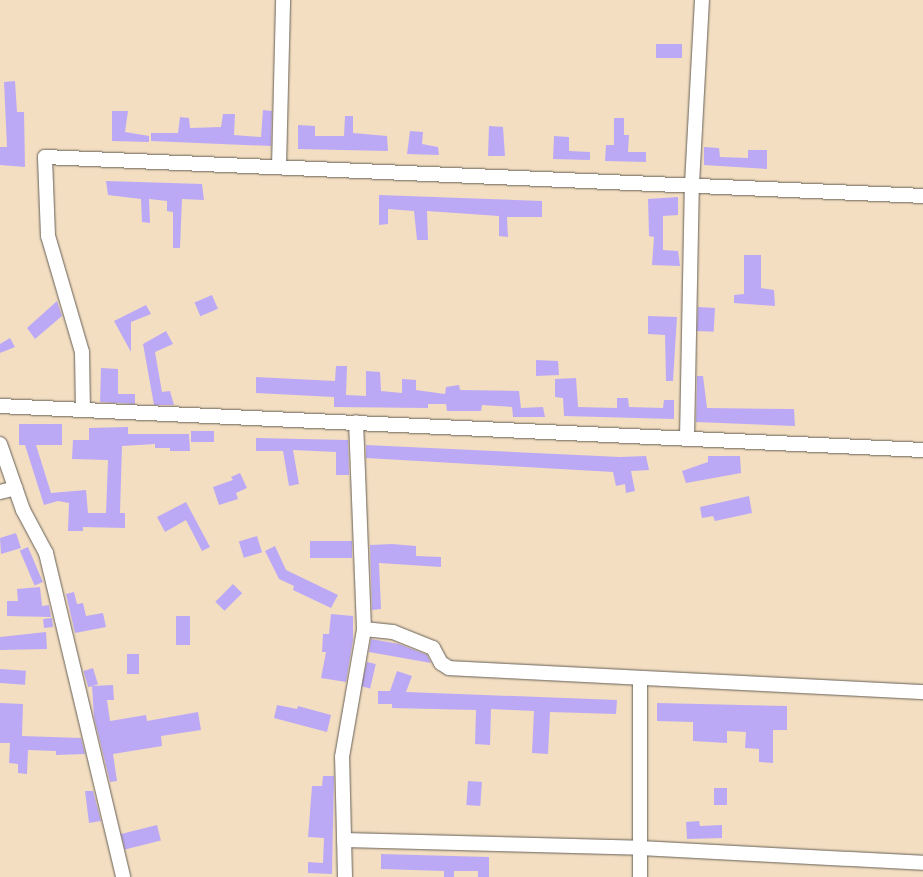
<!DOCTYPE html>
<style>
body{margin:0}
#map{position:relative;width:923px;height:877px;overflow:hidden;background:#f3dec2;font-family:"Architects Daughter",sans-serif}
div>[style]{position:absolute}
.building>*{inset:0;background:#bca9f5;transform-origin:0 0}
.roads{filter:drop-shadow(0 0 1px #676056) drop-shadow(0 0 1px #676056)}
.minor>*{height:14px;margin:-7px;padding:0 7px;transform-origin:7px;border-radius:7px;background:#fff}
span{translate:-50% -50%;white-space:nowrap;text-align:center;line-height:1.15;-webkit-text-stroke:4.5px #fff;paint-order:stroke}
</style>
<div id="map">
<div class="building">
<div style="left:682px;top:44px;width:14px;height:26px;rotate:90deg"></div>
<div style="clip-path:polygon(15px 81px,17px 112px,24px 112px,25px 167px,0 165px,0 147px,7px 147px,4px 82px)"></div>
<div style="clip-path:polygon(263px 110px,272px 111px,271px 146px,151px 141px,151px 133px,178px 133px,180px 117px,189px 118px,190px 128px,221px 127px,223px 114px,235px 114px,234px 135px,261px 137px)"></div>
<div style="clip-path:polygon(112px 111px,128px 111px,125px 132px,149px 136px,149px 142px,112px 141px)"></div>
<div style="clip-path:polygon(345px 116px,353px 116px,353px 133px,387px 136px,388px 151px,298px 149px,298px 125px,315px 126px,315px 136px,344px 136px)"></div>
<div style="clip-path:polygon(614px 118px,624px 118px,624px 135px,629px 135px,628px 152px,646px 152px,646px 162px,605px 161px,606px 145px,614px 145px)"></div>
<div style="clip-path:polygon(489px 126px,503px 127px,505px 156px,488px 156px)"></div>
<div style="clip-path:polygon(410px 131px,423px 132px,422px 144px,438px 147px,439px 155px,407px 154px)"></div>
<div style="clip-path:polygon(554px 136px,569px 137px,569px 151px,590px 152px,590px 160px,553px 159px)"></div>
<div style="clip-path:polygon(704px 147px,719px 148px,720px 157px,748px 158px,748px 150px,767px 150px,767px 169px,704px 165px)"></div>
<div style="clip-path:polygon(106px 181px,202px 184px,204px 200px,182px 199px,180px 248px,173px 248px,173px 212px,167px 211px,167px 201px,149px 199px,150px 223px,142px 222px,141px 199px,108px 195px)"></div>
<div style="clip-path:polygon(379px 195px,542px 201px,542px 217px,507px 217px,508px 237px,499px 236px,499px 216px,427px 211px,428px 240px,417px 240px,414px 211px,388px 209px,388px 224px,379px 225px)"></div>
<div style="clip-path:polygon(678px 197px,678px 215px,663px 216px,663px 250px,678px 251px,680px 266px,652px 265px,654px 237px,649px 236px,648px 199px)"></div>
<div style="clip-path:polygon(744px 255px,761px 255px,761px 288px,774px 290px,775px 306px,734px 303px,734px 295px,744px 294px)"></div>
<div style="left:212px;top:295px;width:15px;height:19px;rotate:67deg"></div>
<div style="clip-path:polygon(57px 301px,62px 316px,35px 339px,27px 328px)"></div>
<div style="clip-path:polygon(146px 305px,151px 314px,131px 322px,131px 352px,114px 321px)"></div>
<div style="left:698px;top:307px;width:17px;height:24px;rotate:3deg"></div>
<div style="clip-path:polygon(648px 316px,677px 317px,673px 381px,666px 381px,665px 335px,648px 334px)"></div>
<div style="clip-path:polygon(166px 331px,173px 344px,155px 352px,162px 392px,170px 391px,174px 405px,154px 405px,143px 344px)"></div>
<div style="clip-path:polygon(10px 338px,15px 347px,0 353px,0 344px)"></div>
<div style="clip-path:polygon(536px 360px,558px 361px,559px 375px,536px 376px)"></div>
<div style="clip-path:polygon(336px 366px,347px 366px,346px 395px,366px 396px,366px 371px,380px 372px,381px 391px,402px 393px,402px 379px,416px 380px,416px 390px,445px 394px,446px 387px,459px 385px,460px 390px,519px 391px,521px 408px,543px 407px,545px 417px,513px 417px,512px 407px,482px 405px,481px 411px,447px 411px,446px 404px,428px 404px,428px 408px,334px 407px,334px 397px,256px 393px,256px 377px,335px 381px)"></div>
<div style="clip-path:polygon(101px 368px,118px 369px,118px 394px,135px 394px,135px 404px,100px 402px)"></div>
<div style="clip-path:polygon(697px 376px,703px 376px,707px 408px,794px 409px,795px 426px,696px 422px)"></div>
<div style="clip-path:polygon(576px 378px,578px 407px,617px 408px,617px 398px,628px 398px,629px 407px,663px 408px,664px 400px,674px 400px,674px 419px,564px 416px,563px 398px,555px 397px,555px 379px)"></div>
<div style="clip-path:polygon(19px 424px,62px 424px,62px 445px,36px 445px,51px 493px,86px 490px,88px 513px,106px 513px,108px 460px,72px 459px,73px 440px,89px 440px,89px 428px,128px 427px,128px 434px,189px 434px,190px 451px,170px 451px,170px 448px,155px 448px,155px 444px,122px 446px,120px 513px,125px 513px,125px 528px,83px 527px,83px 531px,68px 531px,69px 503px,58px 501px,44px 505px,25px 445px,19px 445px)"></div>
<div style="left:191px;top:431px;width:23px;height:11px"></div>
<div style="clip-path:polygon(256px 438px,348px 440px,349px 475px,336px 475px,336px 452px,293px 450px,299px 484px,289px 486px,283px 451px,256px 451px)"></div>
<div style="clip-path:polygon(366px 445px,620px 457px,646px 456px,649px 470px,631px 471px,635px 491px,626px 493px,625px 484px,616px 486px,613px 472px,366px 458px)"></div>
<div style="clip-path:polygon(708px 456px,740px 456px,741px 473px,686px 483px,682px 471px,708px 462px)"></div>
<div style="clip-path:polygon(240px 473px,247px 488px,236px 493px,238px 499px,219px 505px,213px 487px,233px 480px,231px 477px)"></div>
<div style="clip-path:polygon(749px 496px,752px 513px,715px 521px,713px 516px,702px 518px,700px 507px)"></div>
<div style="clip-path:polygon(186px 502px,210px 547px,202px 551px,186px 520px,165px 532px,157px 517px)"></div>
<div style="clip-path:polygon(16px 533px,21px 548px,1px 554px,0 538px)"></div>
<div style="left:257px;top:536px;width:17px;height:19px;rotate:73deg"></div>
<div style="left:352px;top:541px;width:17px;height:42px;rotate:90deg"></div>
<div style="clip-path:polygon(392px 544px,416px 546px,416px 556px,441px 557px,441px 567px,379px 563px,381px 609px,372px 610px,370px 545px)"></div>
<div style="clip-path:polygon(275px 546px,286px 570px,338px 595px,331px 608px,293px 590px,294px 586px,279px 579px,265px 551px)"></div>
<div style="left:28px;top:547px;width:38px;height:9px;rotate:67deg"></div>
<div style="left:233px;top:584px;width:13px;height:25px;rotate:45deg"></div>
<div style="clip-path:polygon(40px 587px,42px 606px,49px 605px,51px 617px,7px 616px,7px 601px,18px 601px,17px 589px)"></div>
<div style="clip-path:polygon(74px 592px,77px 604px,83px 603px,86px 616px,103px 613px,106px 627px,75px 633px,66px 594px)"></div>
<div style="clip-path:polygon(331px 614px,353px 616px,353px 640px,346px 682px,321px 678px,326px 652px,322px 652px,323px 634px,329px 634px)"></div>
<div style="left:176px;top:616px;width:14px;height:29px"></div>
<div style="left:52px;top:618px;width:9px;height:9px;rotate:84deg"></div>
<div style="clip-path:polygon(46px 632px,47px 649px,0 650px,0 637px)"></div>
<div style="clip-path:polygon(371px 639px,399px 644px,427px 655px,431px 663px,369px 652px)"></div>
<div style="left:127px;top:654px;width:12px;height:20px"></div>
<div style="left:367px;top:662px;width:9px;height:25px;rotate:13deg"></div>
<div style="left:93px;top:668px;width:17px;height:10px;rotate:73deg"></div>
<div style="left:0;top:669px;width:26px;height:14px;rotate:4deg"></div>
<div style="clip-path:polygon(397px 671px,412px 676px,406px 692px,617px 700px,616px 714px,550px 712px,548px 754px,532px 753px,534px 711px,491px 709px,490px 745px,475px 744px,476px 710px,392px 708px,392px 704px,378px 704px,378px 691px,390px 691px)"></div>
<div style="clip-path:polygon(113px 685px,114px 700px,107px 700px,110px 721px,146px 715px,147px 721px,198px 712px,201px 730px,161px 736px,162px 746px,113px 754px,117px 781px,110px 782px,94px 717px,92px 686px)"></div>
<div style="clip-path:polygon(0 703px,23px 704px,22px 736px,81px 738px,85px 754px,56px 755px,56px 751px,28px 750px,27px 774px,18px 773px,18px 764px,9px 763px,10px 743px,0 743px)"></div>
<div style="clip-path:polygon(657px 703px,787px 706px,787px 730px,773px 730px,773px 763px,759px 762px,759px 749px,745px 748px,746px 732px,727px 731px,727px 743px,693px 741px,693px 722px,657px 721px)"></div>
<div style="clip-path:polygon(277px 705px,297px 709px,298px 706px,331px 715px,327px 732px,274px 718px)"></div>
<div style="clip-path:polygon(323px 776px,334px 776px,332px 874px,308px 873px,308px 862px,323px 863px,324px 838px,308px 837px,312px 786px,322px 786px)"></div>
<div style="left:468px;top:781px;width:14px;height:24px;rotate:4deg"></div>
<div style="left:714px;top:788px;width:13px;height:17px"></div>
<div style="clip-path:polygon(85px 791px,93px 791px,101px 821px,89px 823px)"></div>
<div style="clip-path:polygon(699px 821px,700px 826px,722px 825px,722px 838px,687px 839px,686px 822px)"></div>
<div style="left:157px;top:825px;width:16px;height:37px;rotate:76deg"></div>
<div style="clip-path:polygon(381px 854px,489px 857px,489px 877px,478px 877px,478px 871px,454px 871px,454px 877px,444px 877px,444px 871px,381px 869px)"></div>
</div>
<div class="roads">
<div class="minor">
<div style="left:279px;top:167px;width:167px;rotate:-88.6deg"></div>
<div style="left:0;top:406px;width:924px;rotate:2.73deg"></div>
<div style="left:83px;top:410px;width:58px;rotate:-91deg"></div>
<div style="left:82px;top:352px;width:121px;rotate:-106.3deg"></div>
<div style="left:48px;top:236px;width:79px;rotate:-92.2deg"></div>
<div style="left:45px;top:157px;width:879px;rotate:2.54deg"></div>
<div style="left:687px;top:438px;width:254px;rotate:-88.9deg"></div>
<div style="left:692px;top:184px;width:184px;rotate:-86.9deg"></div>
<div style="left:0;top:444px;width:70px;rotate:70.8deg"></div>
<div style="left:23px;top:510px;width:49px;rotate:61.9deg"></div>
<div style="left:46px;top:553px;width:333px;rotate:76.6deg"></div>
<div style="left:0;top:492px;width:16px;rotate:-14deg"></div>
<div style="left:364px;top:629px;width:29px;rotate:6deg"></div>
<div style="left:393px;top:632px;width:43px;rotate:21.8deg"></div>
<div style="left:433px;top:648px;width:17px;rotate:62deg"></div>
<div style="left:441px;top:663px;width:9px;rotate:32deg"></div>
<div style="left:449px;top:668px;width:475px;rotate:2.9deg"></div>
<div style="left:640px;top:680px;width:197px;rotate:90deg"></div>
<div style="left:344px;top:840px;width:296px;rotate:1.5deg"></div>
<div style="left:640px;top:848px;width:283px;rotate:3deg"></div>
<div style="left:345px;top:877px;width:120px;rotate:-91.4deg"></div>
<div style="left:342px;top:757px;width:130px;rotate:-80.2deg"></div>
<div style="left:364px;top:629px;width:207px;rotate:-92.2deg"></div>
</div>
</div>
</div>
